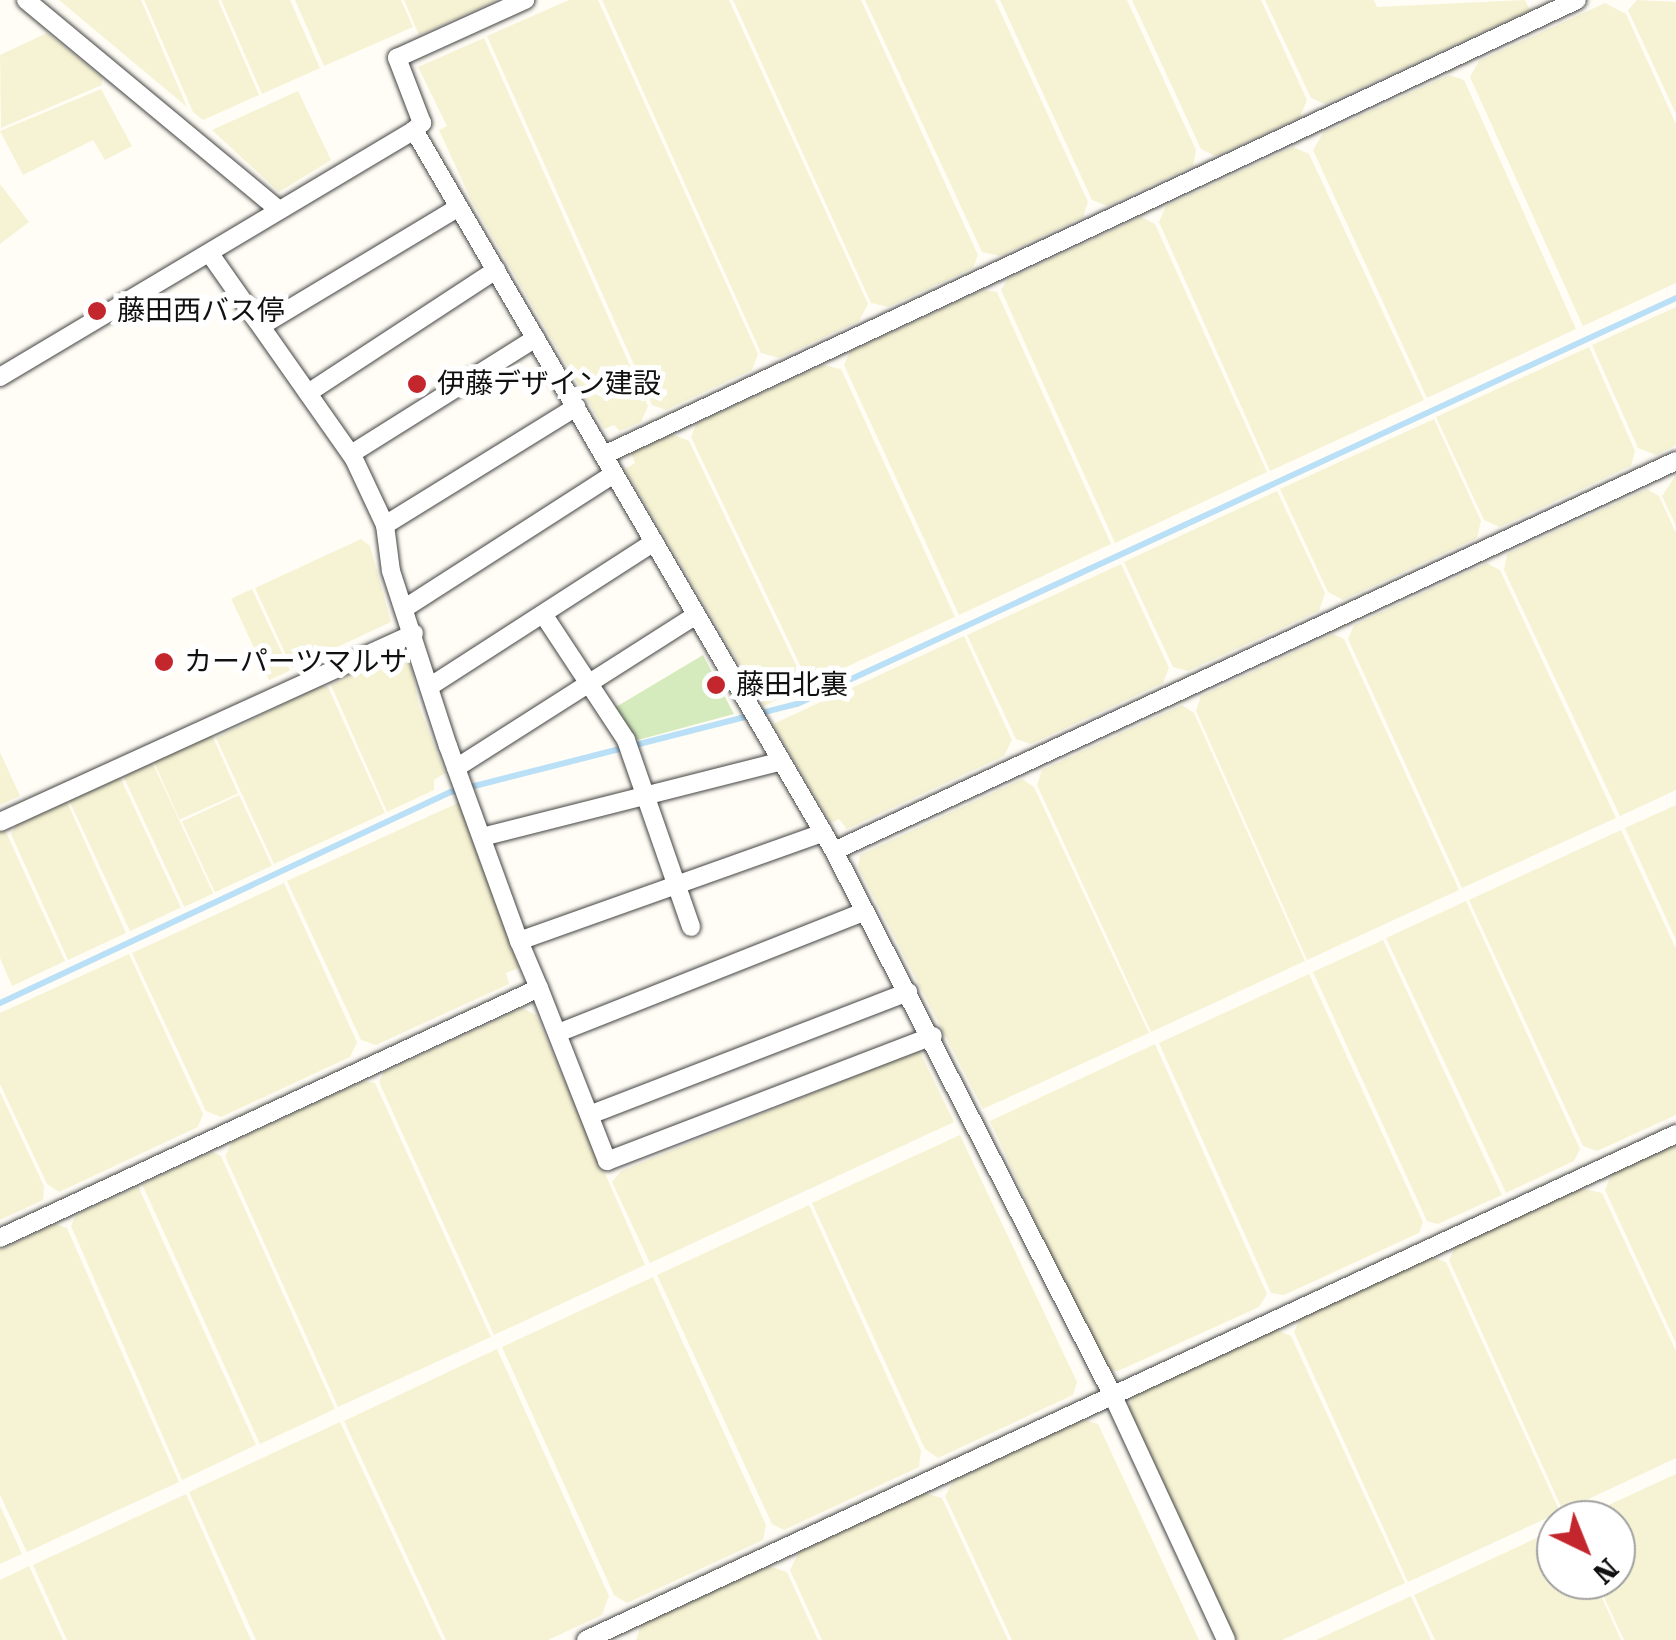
<!DOCTYPE html>
<meta charset="utf-8">
<style>
body{margin:0}
#map{position:relative;width:1676px;height:1640px;overflow:hidden;background:#fffdf5;font-family:"Roboto Serif","Noto Sans JP",serif}
div>[style]{position:absolute}
.farmland>*{inset:0;background:#f6f3d4;transform-origin:0 0}
.green>*{inset:0;background:#d5ebbd}
.stream>*{height:6px;margin:-3px;padding:0 3px;transform-origin:3px;border-radius:3px;background:#b9e0f7}
.roads{filter:drop-shadow(0 0 2px #444) drop-shadow(0 0 2px #444)}
.minor>*{height:18px;margin:-9px;padding:0 9px;transform-origin:9px;border-radius:9px;background:#fff}
.dots>*{width:28px;height:28px;translate:-50% -50%;box-sizing:border-box;border:5px solid #fff;border-radius:50%}
span{translate:-50% -50%;white-space:nowrap;text-align:center;line-height:1.15;-webkit-text-stroke:10px #fff;paint-order:stroke}
.poi-label{font-size:28px;color:#111}
.left{translate:0 -50%;text-align:left}
.north{position:absolute;left:1536px;top:1500px;width:100px;height:100px;box-sizing:border-box;background:#fff;border:2px solid #a0a0a0;border-radius:50%;rotate:137deg;font-size:28px;font-weight:700;line-height:40px;text-align:center;color:#111}
.north::after{content:'';display:block;margin:auto;width:35px;height:45px;background:#c4262e;clip-path:polygon(50% 0,100% 100%,50% 72%,0 100%)}
</style>
<div id="map">
<div class="farmland">
<div style="clip-path:polygon(59px 0,141px 0,187px 107px)"></div>
<div style="clip-path:polygon(144px 0,218px 0,259px 95px,203px 120px,193px 112px)"></div>
<div style="clip-path:polygon(221px 0,290px 0,320px 68px,262px 94px)"></div>
<div style="clip-path:polygon(295px 0,401px 0,413px 27px,324px 66px)"></div>
<div style="clip-path:polygon(404px 0,497px 0,419px 35px)"></div>
<div style="clip-path:polygon(569px 0,598px 0,758px 354px,752px 370px,666px 410px,652px 405px,487px 36px)"></div>
<div style="clip-path:polygon(602px 0,729px 0,868px 304px,859px 321px,779px 358px,761px 353px)"></div>
<div style="clip-path:polygon(733px 0,861px 0,978px 255px,973px 268px,888px 307px,871px 303px)"></div>
<div style="clip-path:polygon(865px 0,995px 0,1088px 202px,1083px 217px,1000px 256px,982px 252px)"></div>
<div style="clip-path:polygon(1000px 0,1127px 0,1196px 150px,1193px 166px,1107px 206px,1092px 200px)"></div>
<div style="clip-path:polygon(1132px 0,1261px 0,1307px 100px,1300px 117px,1215px 156px,1201px 149px)"></div>
<div style="clip-path:polygon(1265px 0,1374px 0,1377px 7px,1525px 0,1530px 10px,1325px 104px,1311px 98px)"></div>
<div style="clip-path:polygon(1637px 0,1676px 2px,1676px 114px,1628px 10px)"></div>
<div style="clip-path:polygon(1605px 3px,1626px 14px,1676px 124px,1676px 283px,1583px 326px,1470px 77px,1479px 61px)"></div>
<div style="clip-path:polygon(47px 33px,102px 77px,102px 85px,1px 128px,0 55px)"></div>
<div style="clip-path:polygon(484px 38px,648px 406px,641px 422px,620px 431px,614px 425px,604px 429px,472px 202px,439px 130px,447px 126px,418px 67px)"></div>
<div style="clip-path:polygon(1449px 75px,1464px 80px,1576px 329px,1427px 398px,1313px 150px,1323px 133px)"></div>
<div style="clip-path:polygon(101px 89px,132px 146px,105px 160px,93px 140px,23px 175px,0 131px)"></div>
<div style="clip-path:polygon(298px 91px,331px 160px,279px 192px,212px 130px)"></div>
<div style="clip-path:polygon(1293px 147px,1309px 154px,1424px 400px,1270px 471px,1159px 222px,1166px 206px)"></div>
<div style="clip-path:polygon(0 184px,29px 222px,0 244px)"></div>
<div style="clip-path:polygon(1141px 217px,1155px 224px,1267px 472px,1115px 543px,1001px 290px,1008px 279px)"></div>
<div style="clip-path:polygon(983px 290px,997px 292px,1111px 544px,959px 615px,844px 365px,850px 352px)"></div>
<div style="clip-path:polygon(1676px 307px,1676px 445px,1656px 455px,1638px 448px,1592px 345px)"></div>
<div style="clip-path:polygon(1589px 347px,1635px 451px,1631px 466px,1500px 527px,1484px 520px,1436px 417px)"></div>
<div style="clip-path:polygon(823px 365px,841px 369px,955px 617px,809px 684px,691px 437px,697px 423px)"></div>
<div style="clip-path:polygon(1434px 419px,1481px 521px,1477px 538px,1343px 600px,1328px 592px,1280px 489px)"></div>
<div style="clip-path:polygon(672px 434px,689px 441px,806px 686px,764px 706px,625px 469px,635px 463px,631px 453px)"></div>
<div style="clip-path:polygon(1676px 475px,1676px 526px,1662px 496px)"></div>
<div style="clip-path:polygon(1647px 489px,1659px 496px,1676px 533px,1676px 790px,1620px 816px,1504px 570px,1507px 554px)"></div>
<div style="clip-path:polygon(1277px 491px,1325px 593px,1319px 611px,1188px 671px,1173px 667px,1124px 562px)"></div>
<div style="clip-path:polygon(361px 539px,370px 546px,391px 622px,292px 668px,255px 588px)"></div>
<div style="clip-path:polygon(1487px 563px,1500px 570px,1616px 818px,1462px 888px,1348px 639px,1354px 625px)"></div>
<div style="clip-path:polygon(1121px 564px,1169px 668px,1163px 683px,1031px 744px,1016px 739px,967px 635px)"></div>
<div style="left:252px;top:589px;width:90px;height:23px;rotate:65deg"></div>
<div style="clip-path:polygon(1333px 634px,1344px 639px,1459px 890px,1307px 960px,1196px 711px,1201px 696px)"></div>
<div style="clip-path:polygon(964px 636px,1012px 740px,1004px 756px,847px 829px,839px 819px,831px 823px,773px 724px)"></div>
<div style="clip-path:polygon(402px 647px,408px 648px,419px 706px,445px 773px,434px 780px,434px 790px,387px 812px,331px 685px)"></div>
<div style="clip-path:polygon(321px 685px,328px 687px,385px 813px,274px 864px,216px 738px)"></div>
<div style="clip-path:polygon(1182px 705px,1194px 713px,1305px 961px,1151px 1032px,1037px 785px,1042px 770px)"></div>
<div style="left:212px;top:735px;width:64px;height:64px;rotate:66deg"></div>
<div style="clip-path:polygon(0 752px,20px 796px,0 805px)"></div>
<div style="left:152px;top:762px;width:145px;height:32px;rotate:65deg"></div>
<div style="left:120px;top:777px;width:144px;height:56px;rotate:65deg"></div>
<div style="clip-path:polygon(1022px 779px,1034px 787px,1149px 1033px,983px 1109px,858px 867px,860px 855px)"></div>
<div style="left:239px;top:795px;width:78px;height:63px;rotate:65deg"></div>
<div style="clip-path:polygon(67px 802px,126px 933px,68px 960px,11px 834px,16px 825px)"></div>
<div style="clip-path:polygon(460px 802px,519px 968px,506px 973px,509px 984px,376px 1045px,361px 1040px,287px 881px)"></div>
<div style="clip-path:polygon(1676px 805px,1676px 940px,1625px 828px)"></div>
<div style="clip-path:polygon(5px 830px,65px 961px,12px 986px,0 958px,0 832px)"></div>
<div style="clip-path:polygon(1621px 830px,1676px 949px,1676px 1115px,1597px 1151px,1583px 1146px,1469px 900px)"></div>
<div style="clip-path:polygon(284px 883px,357px 1042px,350px 1057px,221px 1117px,206px 1111px,132px 953px)"></div>
<div style="clip-path:polygon(1466px 901px,1580px 1149px,1574px 1161px,1506px 1193px,1386px 938px)"></div>
<div style="clip-path:polygon(1383px 940px,1502px 1195px,1438px 1224px,1427px 1221px,1313px 972px)"></div>
<div style="clip-path:polygon(129px 954px,203px 1114px,198px 1127px,59px 1192px,47px 1184px,0 1084px,0 1013px)"></div>
<div style="clip-path:polygon(1309px 974px,1423px 1222px,1419px 1233px,1284px 1295px,1271px 1293px,1159px 1043px)"></div>
<div style="clip-path:polygon(522px 1008px,536px 1015px,645px 1265px,494px 1335px,379px 1082px,384px 1072px)"></div>
<div style="clip-path:polygon(1155px 1044px,1267px 1294px,1259px 1307px,1118px 1371px,1103px 1370px,990px 1121px)"></div>
<div style="clip-path:polygon(919px 1050px,954px 1122px,650px 1263px,612px 1182px,621px 1171px)"></div>
<div style="clip-path:polygon(363px 1081px,375px 1083px,491px 1337px,338px 1407px,225px 1156px,232px 1142px)"></div>
<div style="clip-path:polygon(0 1092px,44px 1186px,43px 1200px,0 1220px)"></div>
<div style="clip-path:polygon(960px 1135px,1077px 1382px,1073px 1395px,938px 1458px,925px 1449px,812px 1203px)"></div>
<div style="clip-path:polygon(1676px 1144px,1676px 1343px,1605px 1190px,1612px 1173px)"></div>
<div style="clip-path:polygon(212px 1152px,221px 1156px,335px 1409px,260px 1444px,142px 1184px)"></div>
<div style="clip-path:polygon(138px 1186px,256px 1445px,182px 1480px,71px 1226px,76px 1215px)"></div>
<div style="clip-path:polygon(1580px 1188px,1602px 1193px,1676px 1351px,1676px 1458px,1563px 1511px,1449px 1260px,1456px 1245px)"></div>
<div style="clip-path:polygon(809px 1205px,921px 1451px,919px 1467px,784px 1530px,772px 1524px,657px 1275px)"></div>
<div style="clip-path:polygon(55px 1224px,67px 1228px,179px 1482px,27px 1552px,0 1495px,0 1250px)"></div>
<div style="clip-path:polygon(1430px 1257px,1446px 1262px,1560px 1512px,1408px 1582px,1294px 1332px,1301px 1317px)"></div>
<div style="clip-path:polygon(653px 1277px,766px 1525px,763px 1540px,627px 1603px,614px 1595px,502px 1347px)"></div>
<div style="clip-path:polygon(1275px 1329px,1291px 1336px,1405px 1583px,1282px 1640px,1230px 1640px,1125px 1412px,1136px 1393px)"></div>
<div style="clip-path:polygon(497px 1349px,609px 1596px,602px 1615px,548px 1640px,446px 1640px,344px 1421px)"></div>
<div style="clip-path:polygon(1083px 1420px,1098px 1424px,1199px 1640px,1012px 1640px,945px 1496px,954px 1480px)"></div>
<div style="clip-path:polygon(340px 1422px,442px 1640px,256px 1640px,189px 1492px)"></div>
<div style="clip-path:polygon(1676px 1474px,1676px 1640px,1624px 1640px,1596px 1580px,1616px 1580px,1616px 1520px,1576px 1520px)"></div>
<div style="clip-path:polygon(925px 1493px,942px 1498px,1008px 1640px,822px 1640px,790px 1570px,799px 1552px)"></div>
<div style="clip-path:polygon(186px 1494px,251px 1640px,67px 1640px,33px 1565px)"></div>
<div style="clip-path:polygon(0 1506px,22px 1554px,0 1564px)"></div>
<div style="clip-path:polygon(1556px 1529px,1556px 1580px,1594px 1580px,1621px 1640px,1435px 1640px,1414px 1595px)"></div>
<div style="clip-path:polygon(29px 1566px,63px 1640px,0 1640px,0 1580px)"></div>
<div style="clip-path:polygon(768px 1566px,787px 1572px,818px 1640px,636px 1640px,641px 1625px)"></div>
<div style="clip-path:polygon(1411px 1596px,1431px 1640px,1316px 1640px)"></div>
</div>
<div class="green">
<div style="clip-path:polygon(703px 655px,734px 714px,638px 740px,616px 707px)"></div>
</div>
<div class="stream">
<div style="left:0;top:1003px;width:498px;rotate:-25.1deg"></div>
<div style="left:451px;top:792px;width:357px;rotate:-14.3deg"></div>
<div style="left:797px;top:704px;width:968px;rotate:-24.79deg"></div>
</div>
<div class="roads">
<div class="minor">
<div style="left:26px;top:0;width:327px;rotate:39.7deg"></div>
<div style="left:414px;top:130px;width:11px;rotate:-41deg"></div>
<div style="left:422px;top:123px;width:70px;rotate:-111deg"></div>
<div style="left:397px;top:58px;width:141px;rotate:-24.4deg"></div>
<div style="left:210px;top:254px;width:251px;rotate:54.9deg"></div>
<div style="left:354px;top:459px;width:73px;rotate:64.8deg"></div>
<div style="left:385px;top:525px;width:46px;rotate:82.6deg"></div>
<div style="left:391px;top:571px;width:184px;rotate:72deg"></div>
<div style="left:448px;top:746px;width:208px;rotate:70deg"></div>
<div style="left:261px;top:326px;width:231px;rotate:-31deg"></div>
<div style="left:0;top:377px;width:482px;rotate:-30.8deg"></div>
<div style="left:414px;top:130px;width:834px;rotate:59.78deg"></div>
<div style="left:834px;top:851px;width:610px;rotate:62.89deg"></div>
<div style="left:1112px;top:1394px;width:271px;rotate:65.1deg"></div>
<div style="left:308px;top:393px;width:225px;rotate:-33.2deg"></div>
<div style="left:351px;top:454px;width:218px;rotate:-32.1deg"></div>
<div style="left:604px;top:455px;width:1074px;rotate:-25.06deg"></div>
<div style="left:385px;top:525px;width:225px;rotate:-31.7deg"></div>
<div style="left:405px;top:608px;width:248px;rotate:-32.7deg"></div>
<div style="left:543px;top:614px;width:151px;rotate:56.6deg"></div>
<div style="left:626px;top:740px;width:198px;rotate:70.8deg"></div>
<div style="left:429px;top:687px;width:268px;rotate:-32.8deg"></div>
<div style="left:456px;top:768px;width:285px;rotate:-32.5deg"></div>
<div style="left:0;top:822px;width:455px;rotate:-24.5deg"></div>
<div style="left:482px;top:837px;width:309px;rotate:-14.2deg"></div>
<div style="left:834px;top:851px;width:928px;rotate:-24.85deg"></div>
<div style="left:539px;top:988px;width:186px;rotate:68.5deg"></div>
<div style="left:607px;top:1161px;width:349px;rotate:-21deg"></div>
<div style="left:558px;top:1033px;width:326px;rotate:-21.6deg"></div>
<div style="left:592px;top:1114px;width:339px;rotate:-21.1deg"></div>
<div style="left:0;top:1238px;width:594px;rotate:-24.88deg"></div>
<div style="left:539px;top:988px;width:51px;rotate:-113.1deg"></div>
<div style="left:519px;top:941px;width:323px;rotate:-19.6deg"></div>
<div style="left:586px;top:1640px;width:1202px;rotate:-24.9deg"></div>
</div>
</div>
<div class="dots">
<div style="left:97px;top:311px;background:#c4262e"></div>
<div style="left:417px;top:384px;background:#c4262e"></div>
<div style="left:164px;top:662px;background:#c4262e"></div>
<div style="left:716px;top:685px;background:#c4262e"></div>
</div>
<div class="poi-label">
<span class="left" style="left:117px;top:311px">藤田西バス停</span>
<span class="left" style="left:437px;top:384px">伊藤デザイン建設</span>
<span class="left" style="left:184px;top:662px">カーパーツマルサ</span>
<span class="left" style="left:736px;top:685px">藤田北裏</span>
</div>
<div class="north">N</div>
</div>
